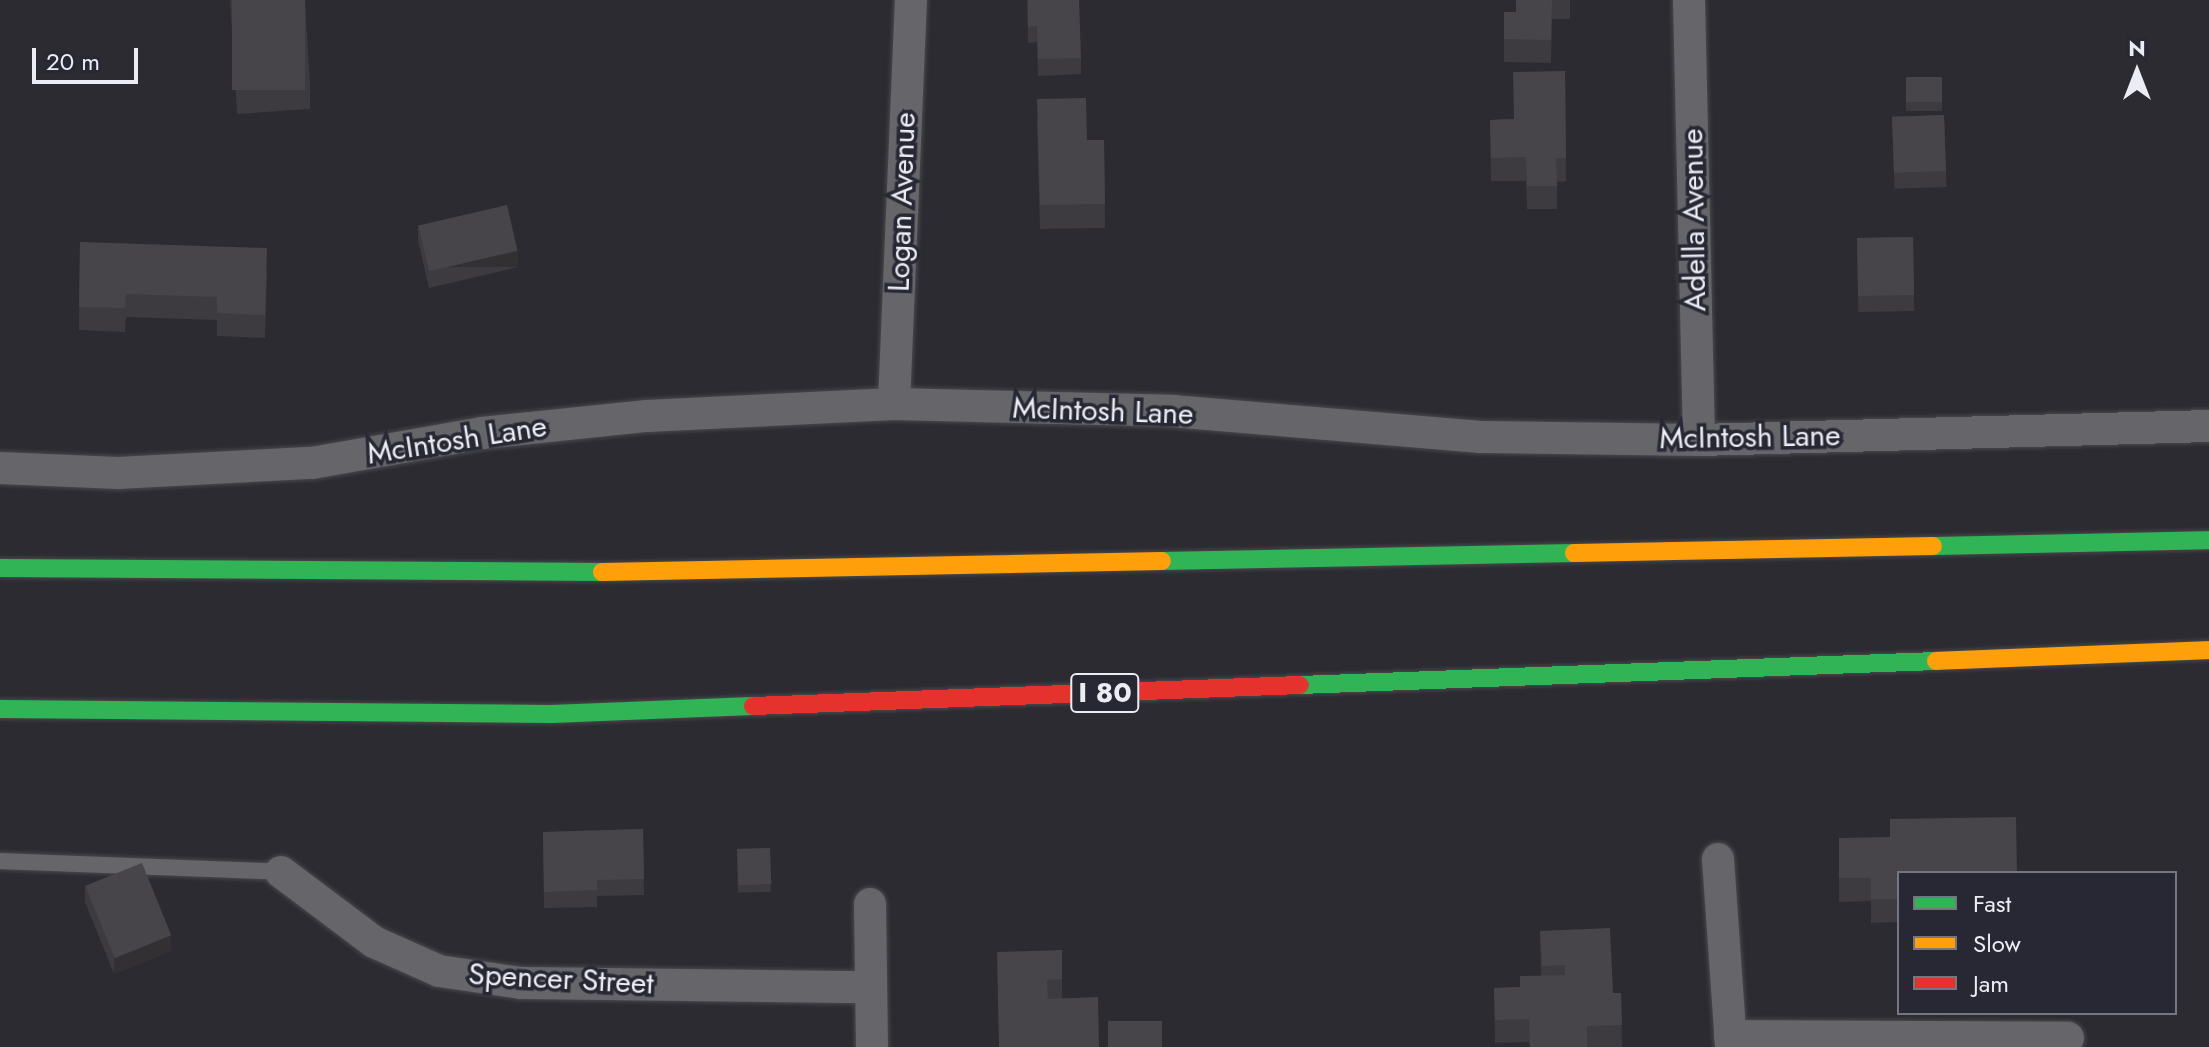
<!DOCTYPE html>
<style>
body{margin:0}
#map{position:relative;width:2209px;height:1047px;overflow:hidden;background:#2b2b31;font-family:Jost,sans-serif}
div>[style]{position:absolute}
.roads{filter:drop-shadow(0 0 2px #48484d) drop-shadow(0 0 2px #48484d)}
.lane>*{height:16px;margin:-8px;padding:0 8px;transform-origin:8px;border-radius:8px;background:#65656a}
.street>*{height:32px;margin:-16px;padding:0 16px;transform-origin:16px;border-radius:16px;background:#65656a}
.fast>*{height:18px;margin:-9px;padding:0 9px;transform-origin:9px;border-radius:9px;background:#30b455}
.slow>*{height:18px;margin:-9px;padding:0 9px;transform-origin:9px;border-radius:9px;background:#ff9f0a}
.jam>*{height:18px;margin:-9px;padding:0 9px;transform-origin:9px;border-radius:9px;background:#e5322d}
.wall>*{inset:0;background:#3d3b3f;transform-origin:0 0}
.shaded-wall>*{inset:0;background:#323033;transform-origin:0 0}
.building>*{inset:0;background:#474549;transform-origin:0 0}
span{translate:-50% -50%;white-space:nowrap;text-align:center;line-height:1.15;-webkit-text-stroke:7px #282834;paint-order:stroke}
.shield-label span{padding:2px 6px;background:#282834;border:2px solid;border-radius:6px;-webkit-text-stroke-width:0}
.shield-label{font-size:28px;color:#ececf4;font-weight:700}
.street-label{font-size:30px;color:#ececf4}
.legend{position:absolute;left:1897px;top:871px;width:280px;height:144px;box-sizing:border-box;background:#282834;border:2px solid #767681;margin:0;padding:10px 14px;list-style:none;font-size:24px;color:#ececf4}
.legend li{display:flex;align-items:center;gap:16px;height:40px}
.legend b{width:40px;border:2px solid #767681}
.north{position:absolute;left:2097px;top:32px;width:80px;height:80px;-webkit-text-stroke:6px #282834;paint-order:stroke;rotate:0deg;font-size:22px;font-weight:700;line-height:32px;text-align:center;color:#ececf4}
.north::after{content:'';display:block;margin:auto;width:28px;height:36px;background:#ececf4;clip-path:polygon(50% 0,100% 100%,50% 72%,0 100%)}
.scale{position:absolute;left:32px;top:48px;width:106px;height:36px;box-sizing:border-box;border:4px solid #ececf4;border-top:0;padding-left:10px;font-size:24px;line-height:28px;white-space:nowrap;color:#ececf4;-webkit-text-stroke:6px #282834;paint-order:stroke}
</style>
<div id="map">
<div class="roads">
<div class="lane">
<div style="left:0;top:861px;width:281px;rotate:2.2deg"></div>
</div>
<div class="street">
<div style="left:1689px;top:0;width:440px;rotate:88.7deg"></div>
<div style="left:894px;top:404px;width:404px;rotate:-87.6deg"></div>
<div style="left:0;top:468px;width:118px;rotate:2.4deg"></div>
<div style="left:118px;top:473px;width:194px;rotate:-3deg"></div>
<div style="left:312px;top:463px;width:173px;rotate:-10deg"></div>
<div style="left:482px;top:433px;width:166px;rotate:-5.9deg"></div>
<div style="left:647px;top:416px;width:247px;rotate:-2.8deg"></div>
<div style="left:894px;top:404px;width:278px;rotate:1.4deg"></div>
<div style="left:1172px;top:411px;width:310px;rotate:4.8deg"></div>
<div style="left:1481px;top:437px;width:218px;rotate:0.8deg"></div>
<div style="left:1699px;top:440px;width:510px;rotate:-1.57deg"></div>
<div style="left:1718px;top:859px;width:188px;rotate:86deg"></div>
<div style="left:281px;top:872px;width:116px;rotate:37deg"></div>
<div style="left:374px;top:942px;width:71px;rotate:24deg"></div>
<div style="left:439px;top:971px;width:83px;rotate:8.3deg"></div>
<div style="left:521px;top:983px;width:349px;rotate:0.7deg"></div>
<div style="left:870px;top:904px;width:143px;rotate:89.2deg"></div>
<div style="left:1730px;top:1036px;width:338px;rotate:0.3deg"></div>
</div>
<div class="fast">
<div style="left:1933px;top:546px;width:276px;rotate:-1.2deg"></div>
<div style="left:1162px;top:561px;width:412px;rotate:-1.1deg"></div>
<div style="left:0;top:568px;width:602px;rotate:0.38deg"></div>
<div style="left:1300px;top:685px;width:636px;rotate:-2.16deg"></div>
<div style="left:0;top:709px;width:551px;rotate:0.52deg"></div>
<div style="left:551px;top:714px;width:202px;rotate:-2.3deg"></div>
</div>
<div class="slow">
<div style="left:1574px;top:553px;width:359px;rotate:-1.1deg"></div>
<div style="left:602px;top:572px;width:560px;rotate:-1.13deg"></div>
<div style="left:1936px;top:661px;width:273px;rotate:-2.3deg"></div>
</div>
<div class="jam">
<div style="left:753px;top:706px;width:547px;rotate:-2.2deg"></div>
</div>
</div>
<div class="wall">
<div style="clip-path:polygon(230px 0,305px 0,310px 85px,310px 109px,237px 114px)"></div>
<div style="clip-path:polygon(1027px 0,1081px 58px,1081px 74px,1038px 76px,1037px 42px,1028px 43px)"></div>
<div style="clip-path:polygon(1516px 0,1570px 0,1570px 19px,1552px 19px,1551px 63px,1504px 62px,1504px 12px,1516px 12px)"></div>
<div style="clip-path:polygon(1565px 71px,1566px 181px,1557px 182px,1557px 209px,1527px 209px,1526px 181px,1491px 181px,1490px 120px,1514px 119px)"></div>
<div style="left:1906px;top:77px;width:36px;height:34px"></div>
<div style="left:1944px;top:115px;width:72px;height:52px;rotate:88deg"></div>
<div style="clip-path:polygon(1037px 122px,1087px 140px,1104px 140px,1105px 228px,1040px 229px)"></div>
<div style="clip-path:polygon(418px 225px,518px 267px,429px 288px,418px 241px)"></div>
<div style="left:1913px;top:237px;width:74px;height:56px;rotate:89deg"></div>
<div style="clip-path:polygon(80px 242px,267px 271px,265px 338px,217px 336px,217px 320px,126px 317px,125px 332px,79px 330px)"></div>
<div style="clip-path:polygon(643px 829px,644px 895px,597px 896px,597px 907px,544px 908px,543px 832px)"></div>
<div style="clip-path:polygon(1839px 838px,1899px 873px,1899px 922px,1871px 923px,1871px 901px,1839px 902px)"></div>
<div style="left:770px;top:848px;width:44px;height:33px;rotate:89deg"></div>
<div style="clip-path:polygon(85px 886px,171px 951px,114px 974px,85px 902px)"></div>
<div style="clip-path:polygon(1540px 931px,1613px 993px,1621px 993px,1622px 1047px,1530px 1047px,1529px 1042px,1495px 1043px,1494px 988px,1520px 987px,1541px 975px)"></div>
<div style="clip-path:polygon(1062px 950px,1062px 999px,1099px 1047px,997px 975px)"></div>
</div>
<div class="shaded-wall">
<div style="left:518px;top:251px;width:16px;height:91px;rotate:90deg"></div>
<div style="clip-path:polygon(171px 935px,171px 951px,114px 974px,114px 958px)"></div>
</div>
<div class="building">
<div style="left:232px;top:0;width:73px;height:90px"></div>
<div style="clip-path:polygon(1028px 0,1079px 0,1081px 58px,1038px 59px,1037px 26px,1028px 27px)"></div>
<div style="clip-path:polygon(1516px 0,1552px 0,1551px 40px,1504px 39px,1504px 12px,1516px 12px)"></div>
<div style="clip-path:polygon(1565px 71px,1566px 158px,1556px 158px,1557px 186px,1527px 186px,1526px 157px,1491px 158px,1490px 120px,1514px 119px,1513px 72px)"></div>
<div style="left:1906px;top:77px;width:36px;height:25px"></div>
<div style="clip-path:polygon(1086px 98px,1087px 140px,1104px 140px,1105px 204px,1040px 205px,1037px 99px)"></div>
<div style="left:1944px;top:115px;width:56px;height:52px;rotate:88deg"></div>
<div style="left:507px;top:205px;width:47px;height:91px;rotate:77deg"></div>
<div style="left:1913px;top:237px;width:58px;height:56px;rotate:89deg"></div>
<div style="clip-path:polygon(80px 242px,267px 248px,265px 315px,217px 313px,217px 297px,126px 294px,125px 308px,79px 307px)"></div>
<div style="clip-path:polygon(2016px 817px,2017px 873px,1899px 873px,1899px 899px,1871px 899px,1871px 878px,1839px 878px,1839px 838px,1890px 837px,1890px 819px)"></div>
<div style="clip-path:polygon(643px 829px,644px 879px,597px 880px,597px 890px,544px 892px,543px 832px)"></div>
<div style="left:770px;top:848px;width:36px;height:33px;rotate:88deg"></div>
<div style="left:142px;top:863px;width:78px;height:61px;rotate:68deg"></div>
<div style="clip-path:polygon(1610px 928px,1613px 993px,1621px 993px,1622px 1025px,1587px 1026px,1587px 1047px,1530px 1047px,1529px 1019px,1495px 1020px,1494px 988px,1520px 987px,1520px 976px,1565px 975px,1565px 965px,1542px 966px,1540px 931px)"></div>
<div style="clip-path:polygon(1062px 950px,1062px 979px,1047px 980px,1048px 999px,1098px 997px,1099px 1047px,999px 1047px,997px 952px)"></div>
<div style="left:1162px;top:1021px;width:26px;height:54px;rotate:90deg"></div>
</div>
<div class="shield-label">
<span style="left:1105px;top:693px">I 80</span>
</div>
<div class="street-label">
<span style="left:902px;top:202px;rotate:-88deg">Logan Avenue</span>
<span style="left:1694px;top:220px;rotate:-91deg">Adella Avenue</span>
<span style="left:1103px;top:411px;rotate:2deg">McIntosh Lane</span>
<span style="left:1750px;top:437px;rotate:-1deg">McIntosh Lane</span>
<span style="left:457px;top:440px;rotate:-9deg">McIntosh Lane</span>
<span style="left:561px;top:979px;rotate:3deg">Spencer Street</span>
</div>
<ul class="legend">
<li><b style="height:10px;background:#30b455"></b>Fast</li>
<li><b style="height:10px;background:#ff9f0a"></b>Slow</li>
<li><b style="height:10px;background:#e5322d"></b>Jam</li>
</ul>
<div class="north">N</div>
<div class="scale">20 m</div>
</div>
